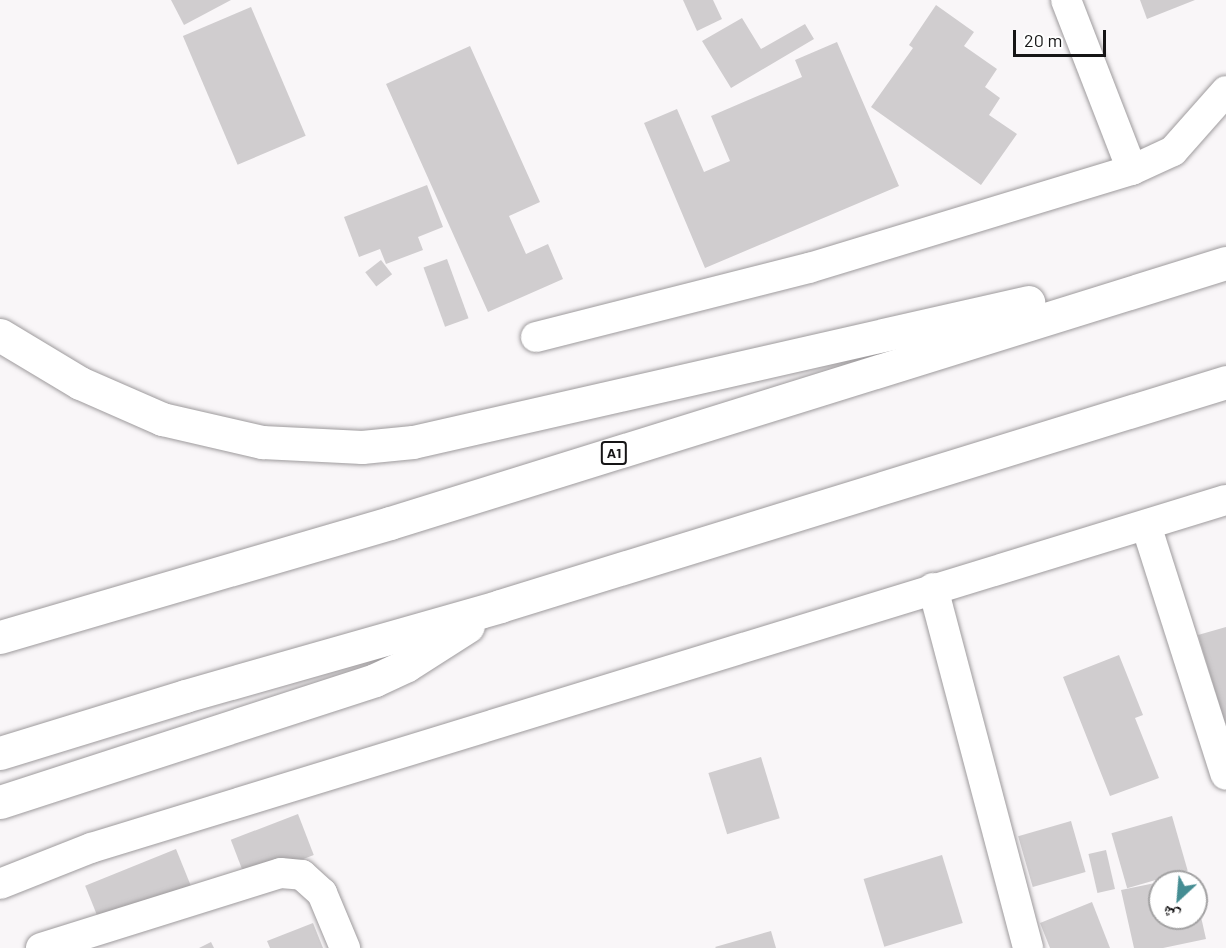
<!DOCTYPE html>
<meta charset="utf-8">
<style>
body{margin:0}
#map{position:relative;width:1226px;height:948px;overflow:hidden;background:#f9f6f8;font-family:Barlow,"Noto Naskh Arabic",sans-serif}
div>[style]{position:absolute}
.building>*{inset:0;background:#d0cdcf;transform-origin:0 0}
.roads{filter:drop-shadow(0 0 2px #9e9b9d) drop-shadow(0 0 2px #9e9b9d)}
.minor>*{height:30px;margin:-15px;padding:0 15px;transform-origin:15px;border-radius:15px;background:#fff}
.highway>*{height:33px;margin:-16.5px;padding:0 16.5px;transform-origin:16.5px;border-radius:16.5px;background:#fff}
span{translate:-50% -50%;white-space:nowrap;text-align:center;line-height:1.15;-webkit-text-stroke:6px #fff;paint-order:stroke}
.shield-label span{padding:2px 4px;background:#fff;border:2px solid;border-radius:4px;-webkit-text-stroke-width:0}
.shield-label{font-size:14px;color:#161516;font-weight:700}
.north{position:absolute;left:1148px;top:870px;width:60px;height:60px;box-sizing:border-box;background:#fff;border:2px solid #a2a1a2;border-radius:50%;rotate:206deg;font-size:16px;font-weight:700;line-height:24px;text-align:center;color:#161516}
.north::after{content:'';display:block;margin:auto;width:21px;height:27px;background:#458d93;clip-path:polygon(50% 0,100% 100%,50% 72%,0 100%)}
.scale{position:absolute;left:1013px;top:30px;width:93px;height:27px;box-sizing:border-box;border:3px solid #161516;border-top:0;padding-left:8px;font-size:18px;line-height:21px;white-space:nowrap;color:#161516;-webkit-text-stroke:4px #fff;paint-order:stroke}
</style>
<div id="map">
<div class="building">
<div style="clip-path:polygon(171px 0,231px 0,184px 25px)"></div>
<div style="clip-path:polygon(683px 0,713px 0,722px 19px,697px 31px)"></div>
<div style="clip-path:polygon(1140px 0,1195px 0,1147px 19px)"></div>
<div style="clip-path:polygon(936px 5px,974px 32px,964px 46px,997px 69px,985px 87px,1000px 98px,989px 115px,1017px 134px,981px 185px,871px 107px,913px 48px,909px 45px)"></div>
<div style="left:251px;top:7px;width:140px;height:74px;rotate:67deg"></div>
<div style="clip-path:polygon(742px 18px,761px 49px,805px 24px,814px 39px,731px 88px,702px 41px)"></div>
<div style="clip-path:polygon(837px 42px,899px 186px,705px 268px,644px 123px,677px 109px,704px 172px,730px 161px,711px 116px,802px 77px,795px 60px)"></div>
<div style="clip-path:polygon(470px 46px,540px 202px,509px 216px,526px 254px,548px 244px,563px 279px,488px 312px,386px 84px)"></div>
<div style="clip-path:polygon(427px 185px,443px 227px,418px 237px,423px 250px,386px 264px,380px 249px,359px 257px,344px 217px)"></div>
<div style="left:447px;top:259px;width:63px;height:25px;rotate:70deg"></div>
<div style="left:381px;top:260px;width:18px;height:20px;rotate:52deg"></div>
<div style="clip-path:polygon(1226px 627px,1226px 723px,1225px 723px,1198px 635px)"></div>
<div style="clip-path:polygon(1119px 655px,1143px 715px,1135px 718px,1159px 778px,1110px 796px,1063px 677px)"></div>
<div style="left:761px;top:757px;width:64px;height:55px;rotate:73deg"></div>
<div style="left:298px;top:814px;width:44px;height:72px;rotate:69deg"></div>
<div style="left:1172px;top:816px;width:57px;height:63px;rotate:74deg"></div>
<div style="left:1071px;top:821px;width:53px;height:55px;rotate:74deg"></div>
<div style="left:176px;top:849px;width:48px;height:98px;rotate:68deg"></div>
<div style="left:1106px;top:850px;width:40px;height:18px;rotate:77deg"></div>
<div style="left:942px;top:855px;width:71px;height:82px;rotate:73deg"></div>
<div style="clip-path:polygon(1192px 876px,1193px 882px,1167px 882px,1167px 881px)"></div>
<div style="clip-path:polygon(1160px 882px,1160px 918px,1196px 918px,1197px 899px,1206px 939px,1163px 948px,1134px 948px,1121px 890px)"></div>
<div style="clip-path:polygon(1092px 902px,1110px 948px,1050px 948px,1040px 923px)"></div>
<div style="clip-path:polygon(313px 923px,323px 948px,270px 948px,267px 941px)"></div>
<div style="clip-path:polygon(771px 931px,776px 948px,716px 948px,715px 947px)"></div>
<div style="clip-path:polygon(211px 942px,214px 948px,199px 948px)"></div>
</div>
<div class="roads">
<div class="minor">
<div style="left:1066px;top:0;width:182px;rotate:68.8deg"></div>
<div style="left:536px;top:337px;width:282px;rotate:-14.2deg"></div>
<div style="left:809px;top:268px;width:338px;rotate:-16.9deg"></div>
<div style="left:1132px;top:170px;width:45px;rotate:-24.9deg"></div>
<div style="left:1173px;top:151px;width:80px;rotate:-48.5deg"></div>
<div style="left:1146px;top:525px;width:262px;rotate:72.3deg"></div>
<div style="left:933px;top:588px;width:372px;rotate:75.2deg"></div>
<div style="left:0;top:884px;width:98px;rotate:-21.6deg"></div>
<div style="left:91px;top:848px;width:1187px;rotate:-17.05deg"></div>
<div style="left:41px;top:948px;width:251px;rotate:-17.4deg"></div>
<div style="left:281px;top:873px;width:21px;rotate:5deg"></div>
<div style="left:302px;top:875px;width:27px;rotate:42deg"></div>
<div style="left:322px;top:893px;width:60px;rotate:67.3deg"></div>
</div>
<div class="highway">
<div style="left:0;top:335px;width:93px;rotate:31deg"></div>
<div style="left:80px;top:383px;width:90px;rotate:23.7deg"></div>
<div style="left:162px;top:419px;width:103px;rotate:13deg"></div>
<div style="left:262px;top:442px;width:100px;rotate:2.9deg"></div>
<div style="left:362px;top:447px;width:51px;rotate:-5.6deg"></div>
<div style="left:413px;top:442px;width:631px;rotate:-12.82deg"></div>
<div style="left:0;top:637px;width:406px;rotate:-16.3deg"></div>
<div style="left:390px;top:523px;width:875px;rotate:-17.28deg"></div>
<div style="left:0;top:753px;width:194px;rotate:-17.1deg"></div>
<div style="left:185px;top:696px;width:328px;rotate:-15.9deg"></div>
<div style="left:500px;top:606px;width:760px;rotate:-17.15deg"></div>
<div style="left:0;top:802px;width:394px;rotate:-18deg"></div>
<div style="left:375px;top:680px;width:35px;rotate:-25deg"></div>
<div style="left:407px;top:665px;width:72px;rotate:-32.6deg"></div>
</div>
</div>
<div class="shield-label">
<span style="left:614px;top:453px">A1</span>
</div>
<div class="north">ش</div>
<div class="scale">20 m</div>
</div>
